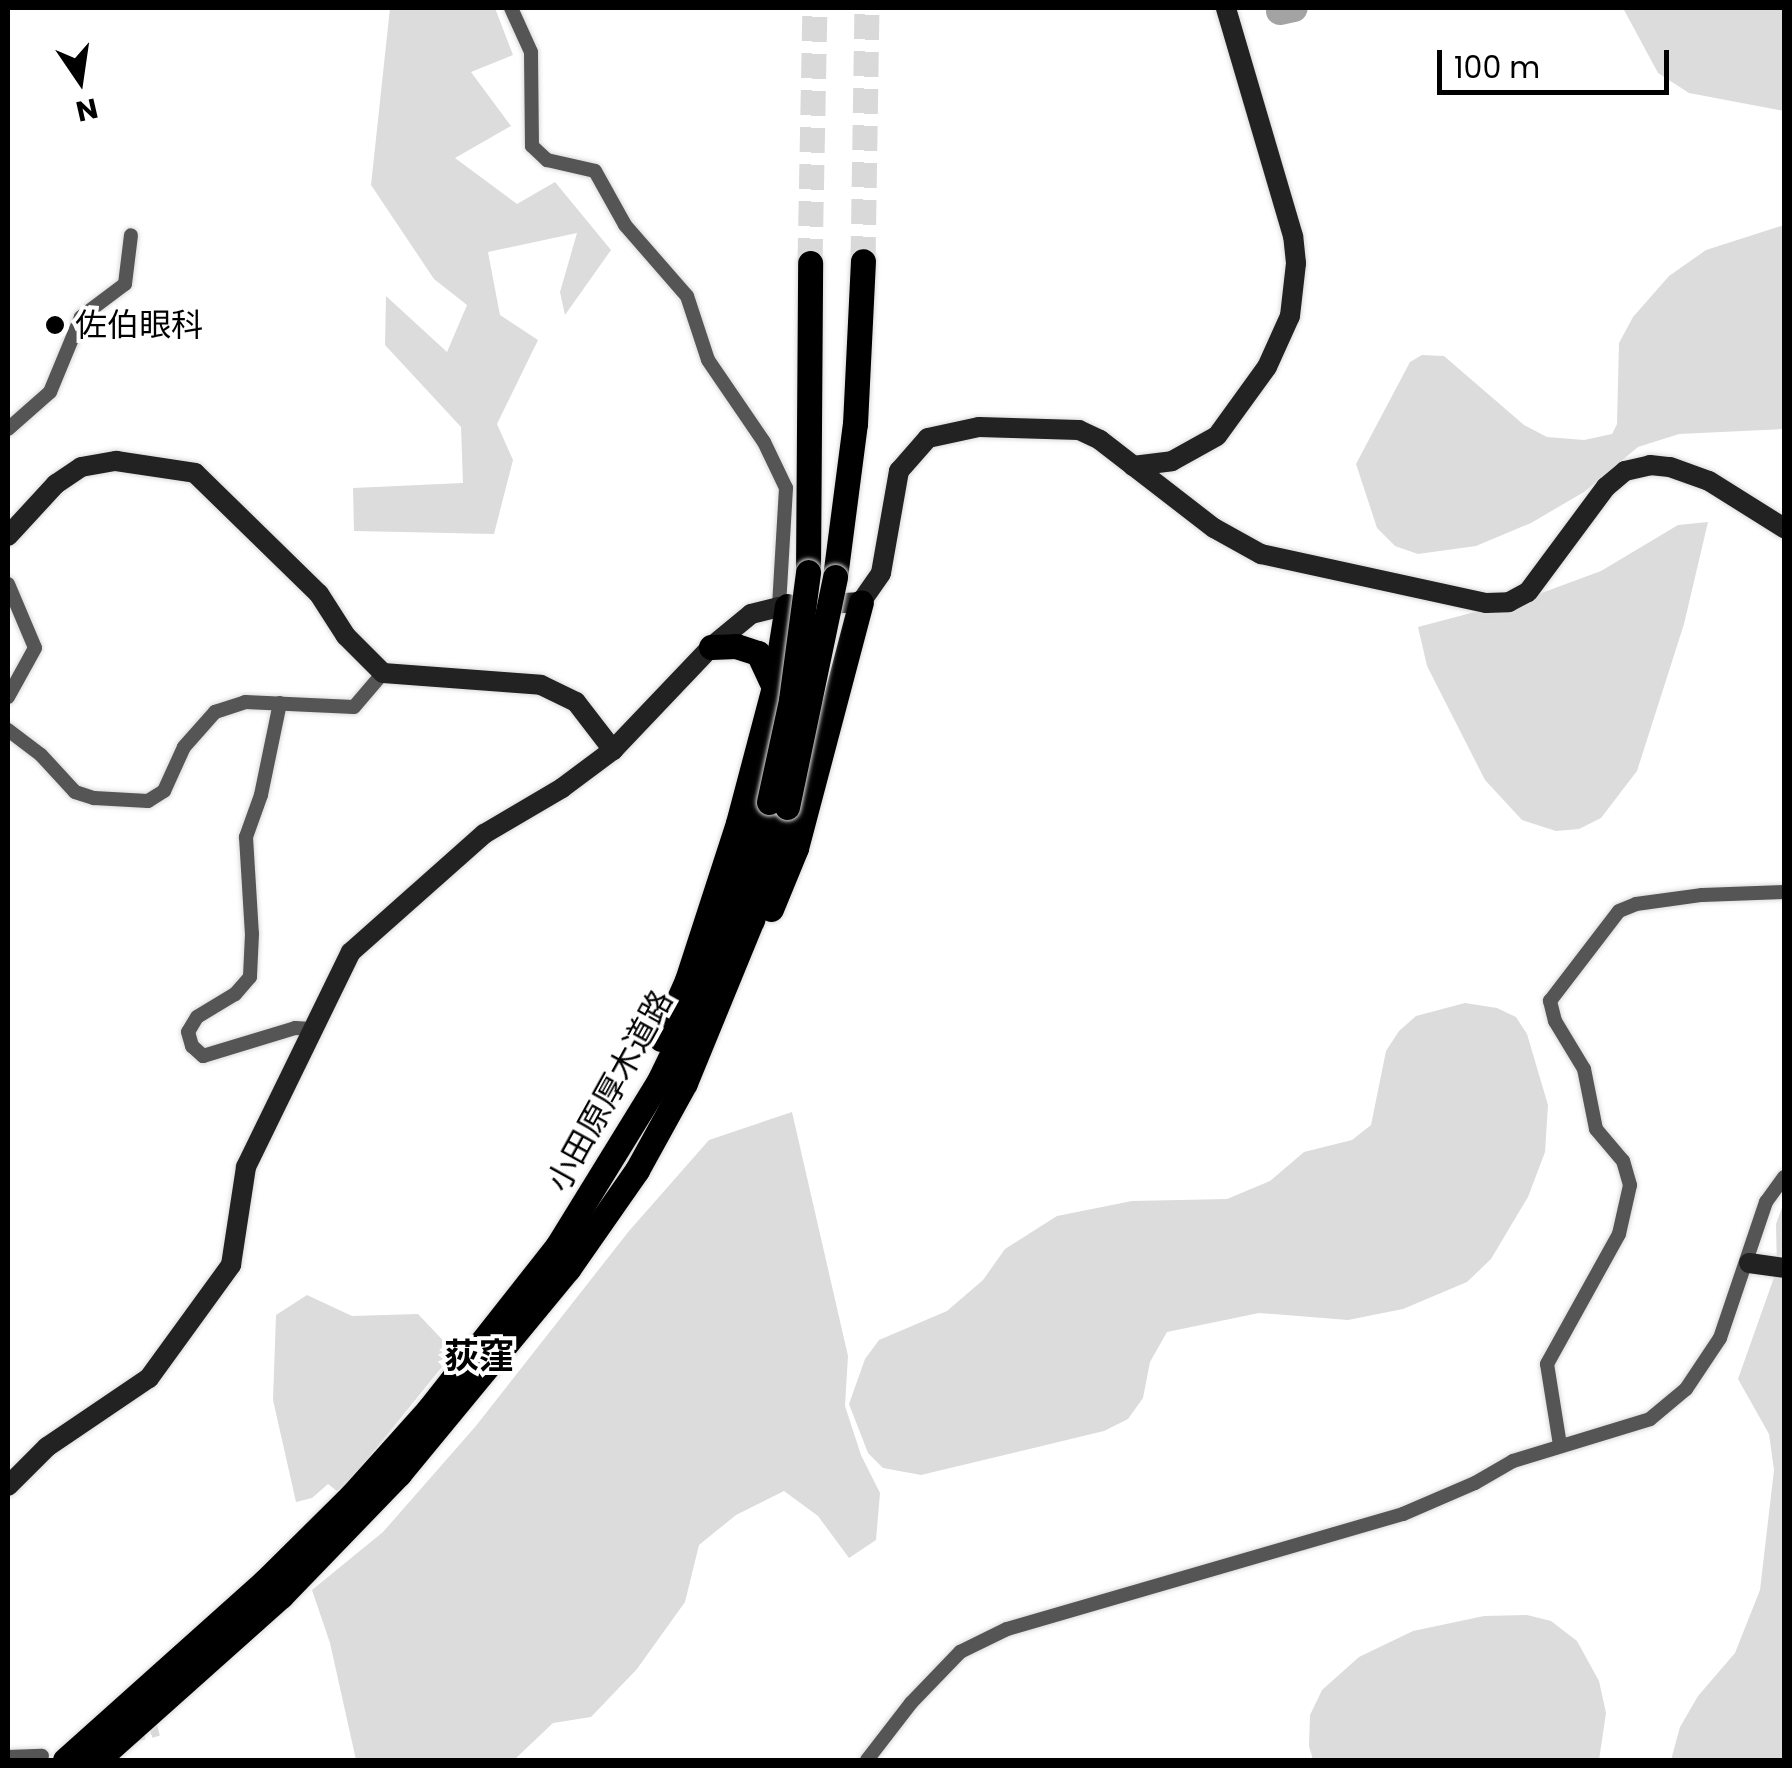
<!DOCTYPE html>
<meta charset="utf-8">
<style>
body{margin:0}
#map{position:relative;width:1792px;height:1768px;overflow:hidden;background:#fff;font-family:Poppins,"Noto Sans JP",sans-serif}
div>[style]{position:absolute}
.green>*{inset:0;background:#dcdcdc}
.river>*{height:28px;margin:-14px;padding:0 14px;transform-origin:14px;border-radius:14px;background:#a3a3a3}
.street-tunnel>*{height:14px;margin-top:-7px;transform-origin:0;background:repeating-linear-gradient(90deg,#d9d9d9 0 14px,transparent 0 21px)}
.highway-tunnel>*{height:25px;margin-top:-12.5px;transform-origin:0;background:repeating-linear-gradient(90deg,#d9d9d9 0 25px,transparent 0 37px)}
.roads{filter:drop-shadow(0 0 2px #dbdbdb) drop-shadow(0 0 2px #dbdbdb)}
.street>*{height:14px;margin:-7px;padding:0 7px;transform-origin:7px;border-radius:7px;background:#555}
.secondary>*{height:20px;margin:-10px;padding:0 10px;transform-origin:10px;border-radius:10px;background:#222}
.highway>*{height:25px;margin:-12.5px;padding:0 12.5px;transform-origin:12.5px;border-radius:12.5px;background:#000}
.bridges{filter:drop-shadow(0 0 2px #dbdbdb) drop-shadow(0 0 2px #dbdbdb)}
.highway-bridge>*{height:25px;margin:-12.5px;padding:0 12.5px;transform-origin:12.5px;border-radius:12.5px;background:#000}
.dots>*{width:28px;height:28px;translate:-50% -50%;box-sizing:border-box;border:5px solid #fff;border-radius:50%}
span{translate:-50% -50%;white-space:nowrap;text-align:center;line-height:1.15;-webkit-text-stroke:8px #fff;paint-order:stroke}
.poi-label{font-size:32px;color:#000}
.left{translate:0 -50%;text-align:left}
.street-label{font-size:32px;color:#000}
.neighbourhood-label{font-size:35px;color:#000;font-weight:700}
.frame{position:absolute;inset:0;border:10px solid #000;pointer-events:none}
.north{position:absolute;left:30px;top:30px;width:100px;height:100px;-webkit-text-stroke:8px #fff;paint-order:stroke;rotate:167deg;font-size:28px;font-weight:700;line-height:40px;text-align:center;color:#000}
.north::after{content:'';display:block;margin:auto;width:35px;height:45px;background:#000;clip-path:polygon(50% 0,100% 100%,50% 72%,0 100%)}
.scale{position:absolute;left:1437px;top:50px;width:232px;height:45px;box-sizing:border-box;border:5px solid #000;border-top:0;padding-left:12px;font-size:30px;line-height:35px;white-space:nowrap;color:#000;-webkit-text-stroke:8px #fff;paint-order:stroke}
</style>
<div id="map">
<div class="green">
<div style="clip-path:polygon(390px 8px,495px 8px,513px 55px,471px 72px,511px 126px,455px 158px,517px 204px,555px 182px,611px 250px,565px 315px,560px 292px,577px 233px,488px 252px,500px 315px,538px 340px,497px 424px,513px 460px,494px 534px,354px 531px,353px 488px,463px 483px,461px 427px,385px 345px,386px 296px,447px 352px,467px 305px,434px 279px,371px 185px)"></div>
<div style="clip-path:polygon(1623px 8px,1784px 8px,1784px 111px,1689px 93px,1658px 73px)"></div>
<div style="clip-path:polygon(1784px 225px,1784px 429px,1679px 434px,1638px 447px,1584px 492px,1531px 523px,1476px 546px,1418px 554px,1395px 546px,1377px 528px,1356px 464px,1410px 362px,1422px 355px,1444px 356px,1524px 425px,1547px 437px,1584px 440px,1612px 434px,1617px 424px,1619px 343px,1633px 317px,1669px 276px,1706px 250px)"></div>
<div style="clip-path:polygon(1708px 522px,1684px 624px,1637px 771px,1601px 818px,1579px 829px,1556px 831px,1522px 820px,1485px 780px,1427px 666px,1418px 627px,1528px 598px,1601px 571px,1678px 525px)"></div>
<div style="clip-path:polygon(1465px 1003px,1497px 1008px,1516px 1017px,1527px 1034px,1548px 1105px,1545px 1152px,1528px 1197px,1491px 1259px,1467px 1282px,1403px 1309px,1348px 1320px,1259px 1313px,1167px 1332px,1150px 1362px,1143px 1398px,1128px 1419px,1104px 1431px,921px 1475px,883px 1468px,868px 1453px,849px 1404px,865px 1359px,879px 1340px,947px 1311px,983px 1280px,1005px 1249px,1057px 1216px,1132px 1201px,1227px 1199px,1270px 1181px,1304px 1152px,1352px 1140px,1371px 1125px,1386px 1051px,1399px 1031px,1416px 1016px)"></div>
<div style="clip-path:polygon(792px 1112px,848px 1356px,845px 1406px,861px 1455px,880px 1493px,876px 1540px,849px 1558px,818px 1516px,784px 1491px,736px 1515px,699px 1545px,685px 1602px,637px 1669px,591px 1717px,553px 1723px,514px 1760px,356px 1760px,330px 1643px,312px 1590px,383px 1532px,475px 1427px,629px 1231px,709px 1140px)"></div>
<div style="clip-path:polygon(1784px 1202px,1784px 1760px,1671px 1760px,1680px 1727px,1698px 1696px,1735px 1653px,1760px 1590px,1774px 1470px,1769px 1434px,1738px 1379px,1777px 1269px,1776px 1224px)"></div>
<div style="clip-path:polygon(307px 1295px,352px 1316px,418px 1314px,454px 1352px,348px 1483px,337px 1491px,328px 1484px,312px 1498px,296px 1502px,273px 1400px,276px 1315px)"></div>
<div style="clip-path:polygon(1527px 1615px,1551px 1621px,1577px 1641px,1599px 1681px,1606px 1713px,1599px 1760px,1313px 1760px,1309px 1746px,1310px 1715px,1322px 1690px,1359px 1657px,1413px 1631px,1484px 1616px)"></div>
</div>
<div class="river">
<div style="left:1280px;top:11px;width:14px;rotate:-12deg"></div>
</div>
<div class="street-tunnel">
<div style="left:130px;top:1736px;width:29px;rotate:-14deg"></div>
</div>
<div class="highway-tunnel">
<div style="left:863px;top:261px;width:253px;rotate:-89.1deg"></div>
<div style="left:810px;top:263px;width:255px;rotate:-88.9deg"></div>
</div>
<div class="roads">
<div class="street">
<div style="left:511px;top:8px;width:48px;rotate:65.6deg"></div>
<div style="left:531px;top:52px;width:94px;rotate:89.4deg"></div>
<div style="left:532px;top:146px;width:21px;rotate:43deg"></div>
<div style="left:547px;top:160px;width:49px;rotate:12.9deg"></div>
<div style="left:595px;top:171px;width:62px;rotate:60.9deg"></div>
<div style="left:625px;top:225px;width:94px;rotate:48.9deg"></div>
<div style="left:687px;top:296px;width:67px;rotate:71.8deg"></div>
<div style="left:708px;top:360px;width:99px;rotate:55.7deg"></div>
<div style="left:764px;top:442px;width:51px;rotate:64.4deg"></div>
<div style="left:786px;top:488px;width:119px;rotate:93.4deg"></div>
<div style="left:8px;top:429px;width:56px;rotate:-41.4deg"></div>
<div style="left:50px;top:392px;width:81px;rotate:-67.5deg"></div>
<div style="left:81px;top:317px;width:55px;rotate:-36.9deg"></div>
<div style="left:125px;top:284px;width:49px;rotate:-83deg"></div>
<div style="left:8px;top:584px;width:69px;rotate:67.1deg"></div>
<div style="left:35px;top:648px;width:56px;rotate:118.9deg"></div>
<div style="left:280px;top:703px;width:94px;rotate:101.7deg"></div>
<div style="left:261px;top:795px;width:45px;rotate:109.7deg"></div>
<div style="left:246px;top:837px;width:97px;rotate:86.5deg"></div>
<div style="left:252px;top:934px;width:43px;rotate:92.7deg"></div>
<div style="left:250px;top:977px;width:23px;rotate:131deg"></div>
<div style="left:235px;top:994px;width:44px;rotate:148.8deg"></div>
<div style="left:197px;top:1017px;width:17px;rotate:121deg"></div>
<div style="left:188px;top:1032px;width:15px;rotate:74deg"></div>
<div style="left:192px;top:1046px;width:15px;rotate:42deg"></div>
<div style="left:203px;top:1056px;width:96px;rotate:-16.9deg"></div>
<div style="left:295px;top:1028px;width:17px;rotate:3deg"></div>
<div style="left:8px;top:730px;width:41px;rotate:37.1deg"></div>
<div style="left:41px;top:755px;width:50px;rotate:47.4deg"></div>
<div style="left:75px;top:792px;width:20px;rotate:18deg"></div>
<div style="left:94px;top:798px;width:54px;rotate:3.2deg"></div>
<div style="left:148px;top:801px;width:19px;rotate:-32deg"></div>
<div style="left:164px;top:791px;width:48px;rotate:-65.6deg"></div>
<div style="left:184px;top:747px;width:47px;rotate:-48.5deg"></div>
<div style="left:215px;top:712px;width:32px;rotate:-18deg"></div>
<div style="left:245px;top:702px;width:109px;rotate:2.6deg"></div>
<div style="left:354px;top:707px;width:45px;rotate:-49.5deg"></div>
<div style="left:1560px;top:1445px;width:82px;rotate:-99.1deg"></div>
<div style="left:1547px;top:1364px;width:149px;rotate:-61deg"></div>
<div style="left:1619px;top:1234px;width:50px;rotate:-77.3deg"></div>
<div style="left:1630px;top:1185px;width:25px;rotate:-106deg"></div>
<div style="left:1623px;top:1161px;width:42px;rotate:-130.2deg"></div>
<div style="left:1596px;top:1129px;width:61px;rotate:-101.3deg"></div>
<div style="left:1584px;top:1069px;width:56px;rotate:-121.1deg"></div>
<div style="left:1555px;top:1021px;width:21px;rotate:-104deg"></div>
<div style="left:1550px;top:1001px;width:113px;rotate:-52.5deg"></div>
<div style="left:1619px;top:911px;width:18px;rotate:-22deg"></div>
<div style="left:1636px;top:904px;width:67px;rotate:-7.8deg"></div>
<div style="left:1702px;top:895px;width:82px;rotate:-2.1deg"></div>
<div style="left:8px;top:1757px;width:34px;rotate:-2deg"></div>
<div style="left:867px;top:1760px;width:72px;rotate:-52.3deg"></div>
<div style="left:911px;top:1703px;width:71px;rotate:-46.1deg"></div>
<div style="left:960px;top:1652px;width:52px;rotate:-26.1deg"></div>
<div style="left:1007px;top:1629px;width:412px;rotate:-16.2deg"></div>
<div style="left:1403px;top:1514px;width:78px;rotate:-23.3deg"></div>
<div style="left:1475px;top:1483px;width:44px;rotate:-30.1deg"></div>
<div style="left:1513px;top:1461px;width:143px;rotate:-17deg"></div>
<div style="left:1650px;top:1419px;width:47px;rotate:-39.8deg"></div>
<div style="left:1686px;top:1389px;width:61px;rotate:-56.3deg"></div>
<div style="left:1720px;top:1338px;width:144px;rotate:-71.3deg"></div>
<div style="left:1766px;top:1202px;width:31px;rotate:-54deg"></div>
</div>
<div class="secondary">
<div style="left:1133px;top:466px;width:39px;rotate:-7deg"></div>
<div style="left:1172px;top:461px;width:51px;rotate:-29.1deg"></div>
<div style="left:1217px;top:436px;width:85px;rotate:-54.1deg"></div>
<div style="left:1267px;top:367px;width:56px;rotate:-65.7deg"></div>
<div style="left:1290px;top:316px;width:53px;rotate:-83.5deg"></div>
<div style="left:1296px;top:263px;width:27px;rotate:-96deg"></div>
<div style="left:1293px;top:236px;width:238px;rotate:-106.4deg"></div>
<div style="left:8px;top:536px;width:71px;rotate:-47.3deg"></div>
<div style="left:56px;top:484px;width:30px;rotate:-34deg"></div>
<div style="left:81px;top:467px;width:36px;rotate:-10deg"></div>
<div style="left:116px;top:461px;width:80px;rotate:8.6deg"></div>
<div style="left:195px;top:473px;width:173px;rotate:44.3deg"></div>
<div style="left:319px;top:594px;width:50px;rotate:57.3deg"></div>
<div style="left:346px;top:636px;width:52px;rotate:45deg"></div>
<div style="left:383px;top:673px;width:158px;rotate:4.3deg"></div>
<div style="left:541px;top:685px;width:39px;rotate:26deg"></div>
<div style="left:576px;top:702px;width:61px;rotate:52.4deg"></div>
<div style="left:1749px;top:1263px;width:35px;rotate:8deg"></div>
<div style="left:8px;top:1486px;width:55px;rotate:-45deg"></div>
<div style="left:47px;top:1447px;width:123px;rotate:-34.1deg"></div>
<div style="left:149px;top:1378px;width:140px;rotate:-54deg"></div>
<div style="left:231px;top:1265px;width:99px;rotate:-81.3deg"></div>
<div style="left:246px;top:1167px;width:239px;rotate:-64deg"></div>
<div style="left:351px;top:952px;width:178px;rotate:-41.6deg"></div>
<div style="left:484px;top:834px;width:91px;rotate:-30.5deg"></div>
<div style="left:562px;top:788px;width:64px;rotate:-36.7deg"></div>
<div style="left:613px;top:750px;width:142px;rotate:-46.4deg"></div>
<div style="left:711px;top:647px;width:52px;rotate:-39.5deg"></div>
<div style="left:751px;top:614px;width:29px;rotate:-14deg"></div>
<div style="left:779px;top:607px;width:82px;rotate:-3.5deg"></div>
<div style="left:861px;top:602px;width:35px;rotate:-55deg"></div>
<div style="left:881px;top:573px;width:104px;rotate:-80deg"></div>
<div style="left:899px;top:471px;width:44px;rotate:-48.7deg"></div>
<div style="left:928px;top:438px;width:52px;rotate:-12.2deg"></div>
<div style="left:979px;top:427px;width:100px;rotate:1.7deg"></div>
<div style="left:1079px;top:430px;width:23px;rotate:25deg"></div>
<div style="left:1100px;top:440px;width:144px;rotate:37.7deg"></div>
<div style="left:1214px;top:528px;width:54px;rotate:29deg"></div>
<div style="left:1261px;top:554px;width:230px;rotate:12.3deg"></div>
<div style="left:1486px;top:603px;width:23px;rotate:-2deg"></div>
<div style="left:1509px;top:602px;width:21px;rotate:-28deg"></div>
<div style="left:1528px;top:592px;width:131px;rotate:-53.4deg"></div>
<div style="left:1606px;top:487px;width:25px;rotate:-40deg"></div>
<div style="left:1625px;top:471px;width:26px;rotate:-13deg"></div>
<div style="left:1650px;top:465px;width:20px;rotate:6deg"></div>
<div style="left:1670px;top:467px;width:41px;rotate:19.7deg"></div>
<div style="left:1709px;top:481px;width:89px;rotate:32.1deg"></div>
</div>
<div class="highway">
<div style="left:808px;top:572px;width:309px;rotate:-89.6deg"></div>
<div style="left:835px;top:577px;width:154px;rotate:-82.6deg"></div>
<div style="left:855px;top:424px;width:163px;rotate:-87.2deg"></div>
<div style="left:711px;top:647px;width:25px;rotate:-2deg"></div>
<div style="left:736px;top:646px;width:23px;rotate:18deg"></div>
<div style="left:758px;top:653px;width:38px;rotate:65deg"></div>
<div style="left:771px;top:909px;width:66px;rotate:-67.7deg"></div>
<div style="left:796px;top:848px;width:254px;rotate:-75.2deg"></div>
<div style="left:661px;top:1039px;width:64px;rotate:-66.2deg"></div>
<div style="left:687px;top:980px;width:165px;rotate:-72deg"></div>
<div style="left:738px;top:823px;width:141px;rotate:-75.2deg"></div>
<div style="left:774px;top:687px;width:82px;rotate:-80.9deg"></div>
<div style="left:65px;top:1760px;width:268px;rotate:-41.8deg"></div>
<div style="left:265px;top:1581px;width:121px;rotate:-44.7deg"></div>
<div style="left:351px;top:1496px;width:117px;rotate:-48.1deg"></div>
<div style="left:429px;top:1409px;width:209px;rotate:-51.8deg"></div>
<div style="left:558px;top:1245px;width:193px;rotate:-58.4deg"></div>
<div style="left:659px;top:1081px;width:92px;rotate:-64.3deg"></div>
<div style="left:699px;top:998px;width:208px;rotate:-70.3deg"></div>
<div style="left:97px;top:1760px;width:246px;rotate:-41.7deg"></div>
<div style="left:281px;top:1596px;width:170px;rotate:-46deg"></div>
<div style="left:399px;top:1474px;width:266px;rotate:-50.5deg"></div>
<div style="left:568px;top:1269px;width:121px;rotate:-55.1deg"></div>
<div style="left:637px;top:1170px;width:99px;rotate:-61.1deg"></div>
<div style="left:685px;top:1083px;width:176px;rotate:-67.7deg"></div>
<div style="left:752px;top:920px;width:118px;rotate:-72.8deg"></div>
</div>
</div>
<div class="bridges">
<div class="highway-bridge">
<div style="left:769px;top:802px;width:104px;rotate:-77.8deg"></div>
<div style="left:791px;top:700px;width:129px;rotate:-82.4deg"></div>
<div style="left:787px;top:807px;width:235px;rotate:-78.2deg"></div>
</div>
</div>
<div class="dots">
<div style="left:55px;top:325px;background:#000"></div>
</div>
<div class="poi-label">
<span class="left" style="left:75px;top:325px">佐伯眼科</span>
</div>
<div class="street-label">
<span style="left:610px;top:1091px;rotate:-61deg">小田原厚木道路</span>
</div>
<div class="neighbourhood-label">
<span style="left:479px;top:1356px">荻窪</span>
</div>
<div class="frame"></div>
<div class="north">N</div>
<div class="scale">100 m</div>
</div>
